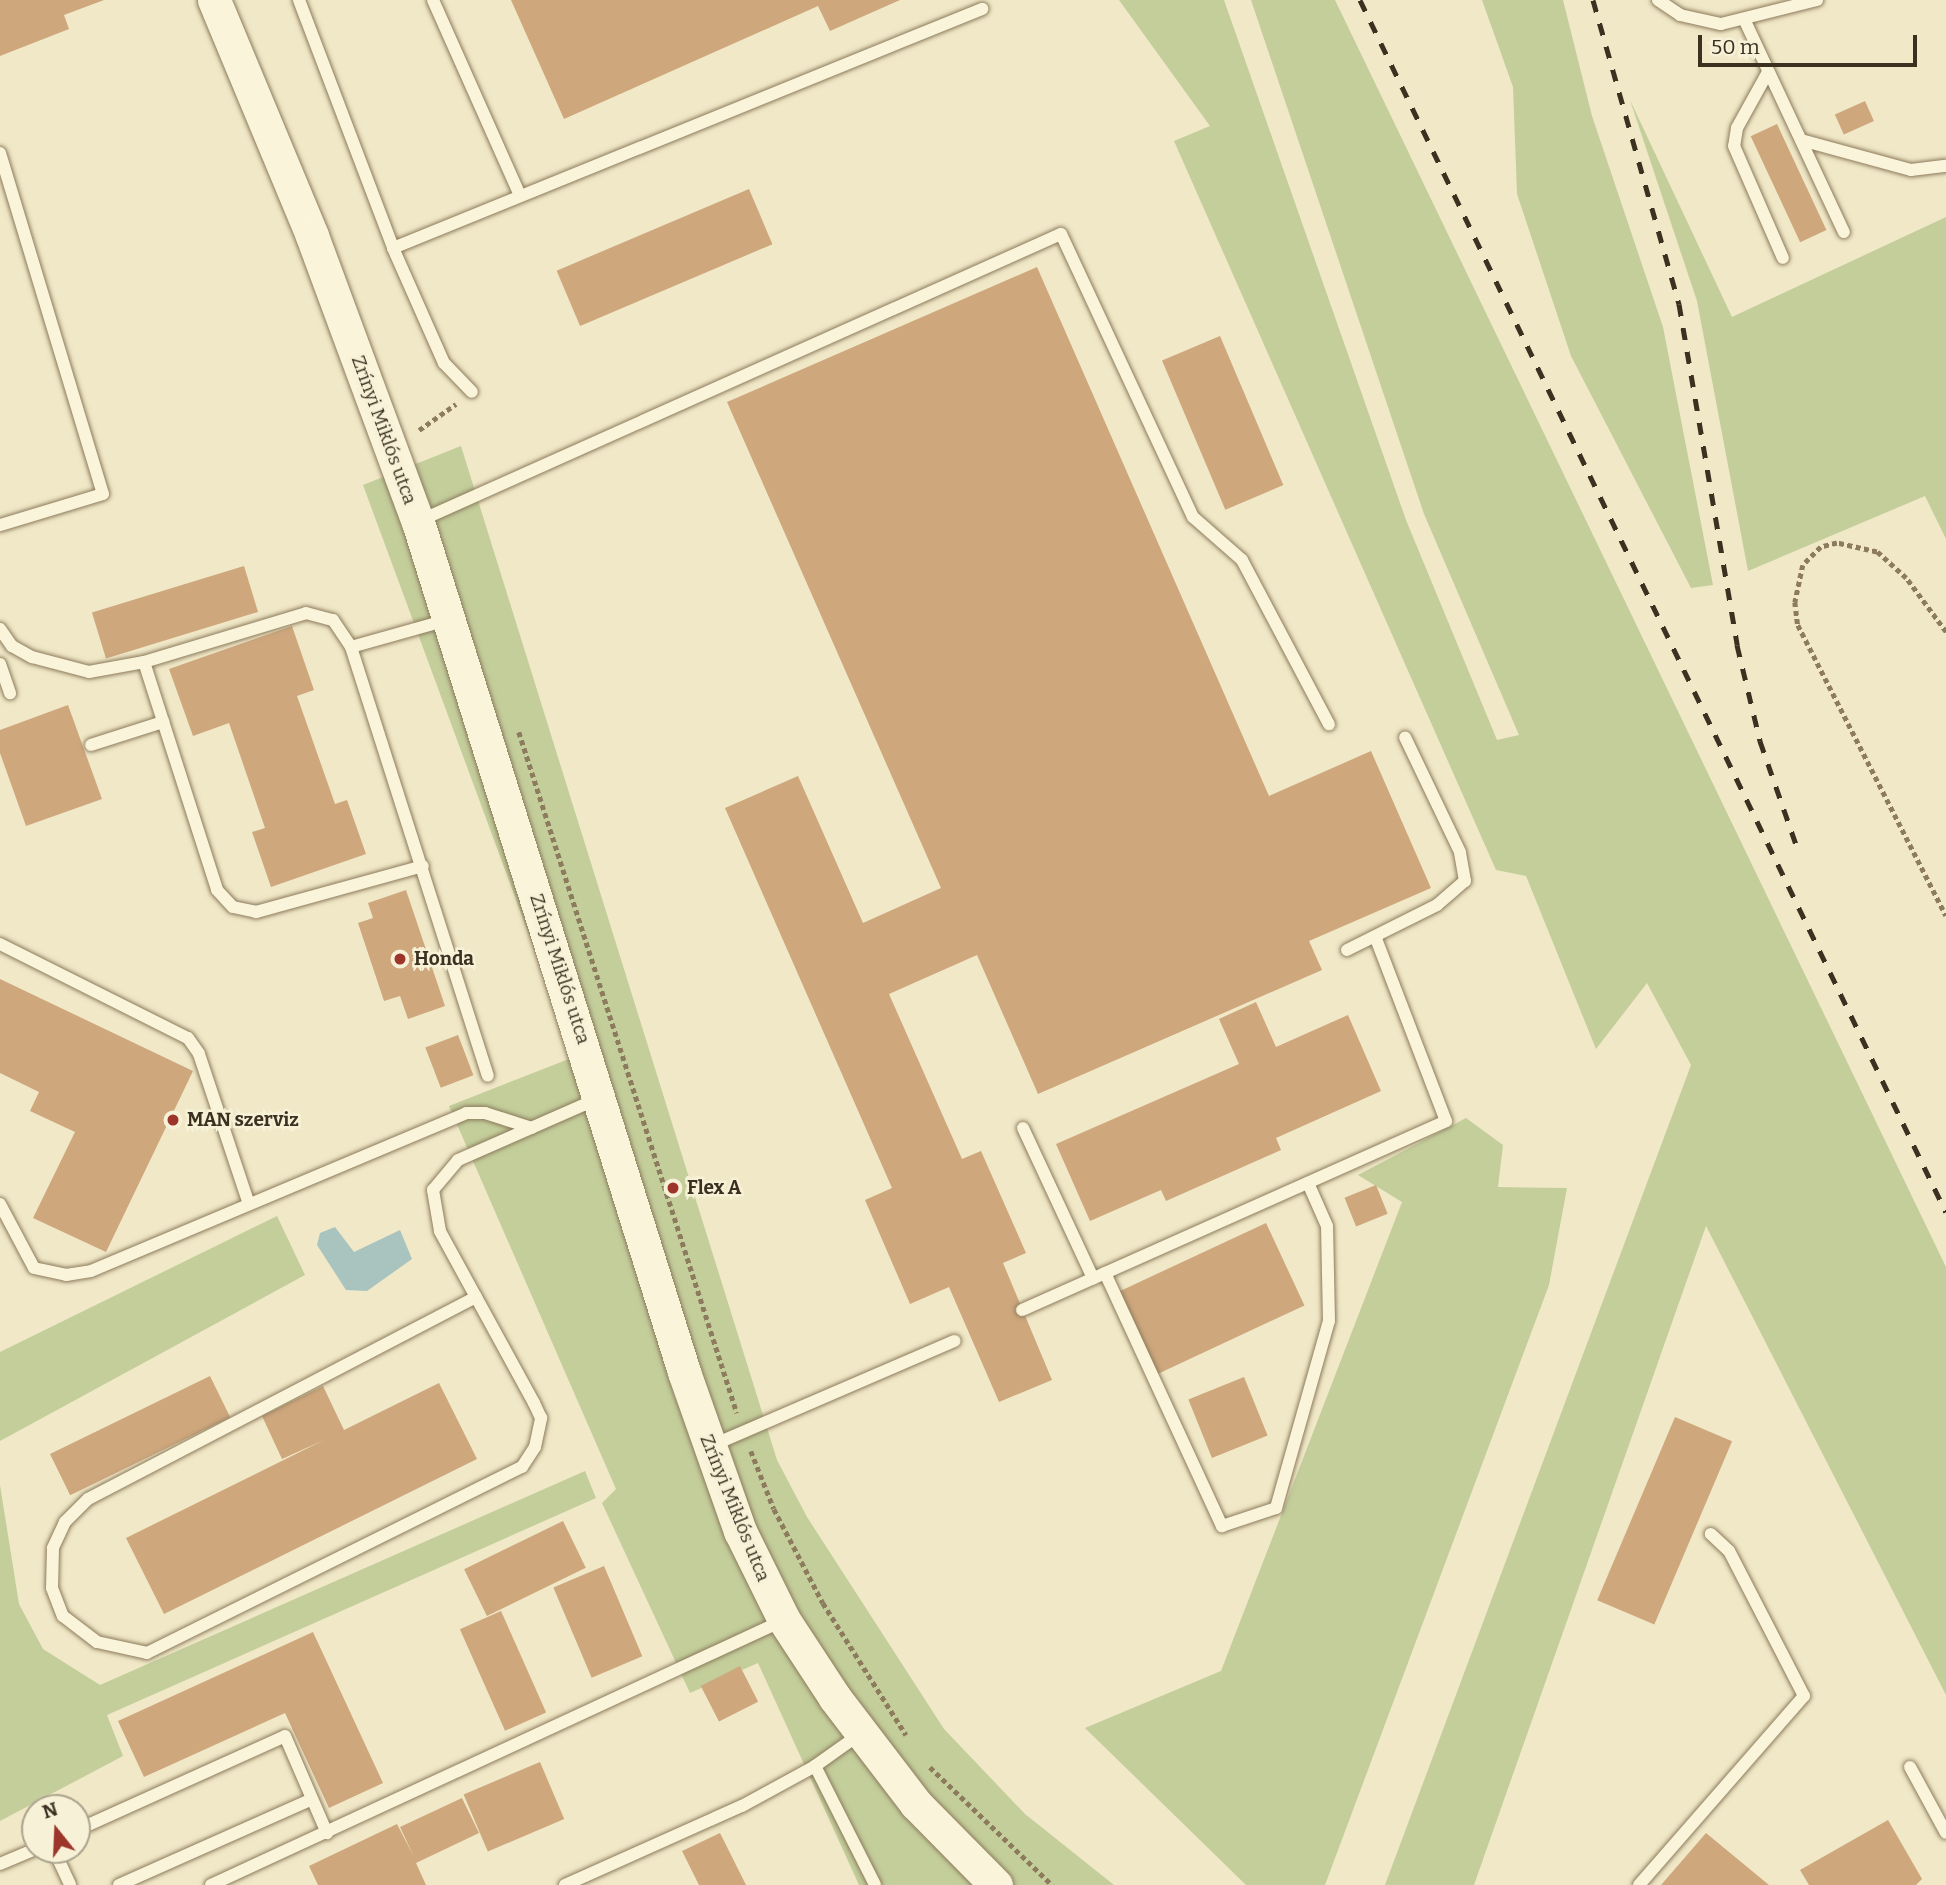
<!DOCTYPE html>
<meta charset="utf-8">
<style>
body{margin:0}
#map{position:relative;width:1946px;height:1885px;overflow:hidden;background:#f0e8c7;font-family:Bitter,serif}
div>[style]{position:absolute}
.green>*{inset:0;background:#c3ce9b}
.water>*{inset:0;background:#a9c3be}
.building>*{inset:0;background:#cea77d;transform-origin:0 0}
.path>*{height:4.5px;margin-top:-2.25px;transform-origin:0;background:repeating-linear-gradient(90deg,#8c7b5c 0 5px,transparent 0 8.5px)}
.roads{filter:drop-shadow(0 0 2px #8c7b5c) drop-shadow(0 0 2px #8c7b5c)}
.lane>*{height:12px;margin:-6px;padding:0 6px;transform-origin:6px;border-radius:6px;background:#faf4db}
.secondary>*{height:33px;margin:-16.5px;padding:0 16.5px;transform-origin:16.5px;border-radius:16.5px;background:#faf4db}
.rail>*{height:5px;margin-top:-2.5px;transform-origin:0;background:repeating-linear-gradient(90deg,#3c3020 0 12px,transparent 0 24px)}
.dots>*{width:19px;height:19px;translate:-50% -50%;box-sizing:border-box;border:4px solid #f7f1d7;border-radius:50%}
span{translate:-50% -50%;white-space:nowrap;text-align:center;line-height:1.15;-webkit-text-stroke:5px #f7f1d7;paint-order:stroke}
.street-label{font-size:19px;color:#3c3020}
.poi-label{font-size:19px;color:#3c3020;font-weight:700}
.left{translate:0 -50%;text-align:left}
.north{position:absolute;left:21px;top:1794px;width:70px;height:70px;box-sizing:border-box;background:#f7f1d7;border:2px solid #aca48e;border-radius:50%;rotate:342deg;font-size:19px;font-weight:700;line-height:28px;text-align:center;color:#3c3020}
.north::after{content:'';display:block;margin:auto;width:24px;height:32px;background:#9d352a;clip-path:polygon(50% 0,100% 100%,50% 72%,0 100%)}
.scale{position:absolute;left:1698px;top:35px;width:219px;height:32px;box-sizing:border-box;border:4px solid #3c3020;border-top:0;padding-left:9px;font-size:21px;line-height:24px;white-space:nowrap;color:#3c3020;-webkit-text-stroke:5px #f7f1d7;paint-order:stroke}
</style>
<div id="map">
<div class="green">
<div style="clip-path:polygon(1119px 0,1224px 0,1406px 520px,1497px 740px,1519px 735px,1424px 514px,1251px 0,1335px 0,1946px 1267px,1946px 1695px,1706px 1226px,1474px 1885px,1385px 1885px,1691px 1065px,1647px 983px,1596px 1049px,1526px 876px,1496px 870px,1174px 141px,1210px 126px)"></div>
<div style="clip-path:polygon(1482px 0,1563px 0,1592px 116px,1663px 327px,1713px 585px,1691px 588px,1571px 356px,1517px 194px,1513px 87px)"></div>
<div style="clip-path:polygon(1630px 100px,1732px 317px,1946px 217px,1946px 539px,1925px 496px,1748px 571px,1697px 301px)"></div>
<div style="clip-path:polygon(461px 446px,777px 1460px,807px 1517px,944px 1729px,1025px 1814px,1114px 1885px,859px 1885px,758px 1663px,690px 1693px,602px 1503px,616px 1489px,449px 1106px,574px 1057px,363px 485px)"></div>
<div style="clip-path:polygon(1466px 1118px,1503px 1145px,1498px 1187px,1567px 1188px,1549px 1285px,1325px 1885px,1246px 1885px,1085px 1728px,1221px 1671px,1402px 1202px,1358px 1175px)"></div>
<div style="clip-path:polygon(277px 1216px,305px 1275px,0 1441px,0 1352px)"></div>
<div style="clip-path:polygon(585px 1471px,596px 1498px,107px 1715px,123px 1756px,0 1821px,0 1485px,19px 1604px,43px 1649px,100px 1685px)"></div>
</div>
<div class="water">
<div style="clip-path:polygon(335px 1227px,354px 1252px,400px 1230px,412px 1259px,367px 1291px,346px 1290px,317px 1245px,320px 1233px)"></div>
</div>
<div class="building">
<div style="clip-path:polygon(0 0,104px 0,64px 15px,69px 29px,0 56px)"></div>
<div style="clip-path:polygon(511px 0,900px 0,830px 31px,818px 6px,564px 119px)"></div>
<div style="left:1865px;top:101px;width:22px;height:33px;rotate:66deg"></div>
<div style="left:1777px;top:124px;width:117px;height:29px;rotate:65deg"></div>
<div style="left:749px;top:189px;width:60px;height:209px;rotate:67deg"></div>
<div style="clip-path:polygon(1037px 267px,1269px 796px,1371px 751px,1431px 888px,1309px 941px,1322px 970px,1038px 1094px,977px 955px,889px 994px,962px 1159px,981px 1151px,1026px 1253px,1003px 1263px,1052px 1380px,999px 1402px,949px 1287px,910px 1304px,865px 1200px,892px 1188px,725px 808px,798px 776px,863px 923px,941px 888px,727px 402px)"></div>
<div style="left:1220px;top:336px;width:162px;height:63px;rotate:67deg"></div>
<div style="left:244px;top:566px;width:48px;height:159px;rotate:73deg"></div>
<div style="clip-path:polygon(292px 626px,314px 690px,297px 696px,335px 804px,347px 800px,366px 854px,271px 887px,252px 832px,265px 828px,229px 723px,193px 736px,169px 669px)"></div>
<div style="clip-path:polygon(68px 705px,102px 799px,26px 826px,0 753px,0 730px)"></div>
<div style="clip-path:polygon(406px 890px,445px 1006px,408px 1019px,400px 996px,384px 1001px,358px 923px,373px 918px,368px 903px)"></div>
<div style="clip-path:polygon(0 979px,193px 1071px,106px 1252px,33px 1218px,75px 1132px,30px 1111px,39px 1092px,0 1073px)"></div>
<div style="clip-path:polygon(1256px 1002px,1276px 1047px,1348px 1015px,1381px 1091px,1276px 1138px,1281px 1150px,1166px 1201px,1161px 1190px,1090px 1221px,1056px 1144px,1239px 1064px,1219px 1019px)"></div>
<div style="left:458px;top:1035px;width:43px;height:35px;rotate:69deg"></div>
<div style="left:1376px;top:1185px;width:31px;height:34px;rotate:68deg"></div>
<div style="left:1266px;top:1223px;width:91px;height:165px;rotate:65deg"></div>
<div style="left:210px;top:1376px;width:46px;height:178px;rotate:64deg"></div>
<div style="left:1244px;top:1377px;width:63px;height:60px;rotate:68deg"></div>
<div style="clip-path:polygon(439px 1383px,477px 1459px,164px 1614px,126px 1538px,324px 1440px,282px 1459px,262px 1416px,323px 1386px,344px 1430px)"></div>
<div style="left:1675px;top:1417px;width:62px;height:199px;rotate:23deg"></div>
<div style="left:563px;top:1521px;width:52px;height:110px;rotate:64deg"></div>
<div style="left:604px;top:1566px;width:98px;height:55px;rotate:67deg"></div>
<div style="left:501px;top:1611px;width:111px;height:45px;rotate:66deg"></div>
<div style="clip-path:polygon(313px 1632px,383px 1783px,329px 1808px,285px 1713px,144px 1777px,118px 1721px)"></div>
<div style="left:740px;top:1666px;width:40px;height:44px;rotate:63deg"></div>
<div style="left:540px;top:1762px;width:62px;height:83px;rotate:67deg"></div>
<div style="clip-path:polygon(462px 1798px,479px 1833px,416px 1863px,426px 1885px,318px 1885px,309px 1866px,397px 1824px,414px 1857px,400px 1827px)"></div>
<div style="clip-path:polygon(1888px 1820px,1922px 1879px,1916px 1885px,1809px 1885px,1800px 1870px)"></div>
<div style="clip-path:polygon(720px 1833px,746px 1885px,699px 1885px,682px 1851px)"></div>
<div style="clip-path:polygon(1706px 1833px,1769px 1885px,1661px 1885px)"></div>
</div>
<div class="path">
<div style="left:419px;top:430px;width:45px;rotate:-35.1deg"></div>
<div style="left:1946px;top:632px;width:67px;rotate:-126.5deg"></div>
<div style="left:1906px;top:578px;width:39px;rotate:-138deg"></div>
<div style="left:1877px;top:552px;width:41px;rotate:-167.3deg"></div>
<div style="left:1837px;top:543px;width:16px;rotate:166deg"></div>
<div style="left:1821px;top:547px;width:25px;rotate:135deg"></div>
<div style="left:1803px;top:565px;width:38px;rotate:102deg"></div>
<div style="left:1795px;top:602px;width:23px;rotate:83deg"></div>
<div style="left:1798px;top:625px;width:326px;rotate:63deg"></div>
<div style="left:519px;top:732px;width:715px;rotate:72.25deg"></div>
<div style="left:751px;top:1451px;width:62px;rotate:68.4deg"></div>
<div style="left:774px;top:1509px;width:106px;rotate:62.5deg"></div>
<div style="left:823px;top:1603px;width:156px;rotate:57.8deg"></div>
<div style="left:930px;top:1767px;width:170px;rotate:44deg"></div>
</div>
<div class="roads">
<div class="lane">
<div style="left:299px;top:0;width:265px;rotate:69.2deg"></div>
<div style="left:393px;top:248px;width:126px;rotate:66.1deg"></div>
<div style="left:444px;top:363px;width:40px;rotate:46deg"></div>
<div style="left:433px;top:0;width:214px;rotate:66deg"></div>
<div style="left:1658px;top:0;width:27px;rotate:34deg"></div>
<div style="left:1680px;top:15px;width:42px;rotate:12.4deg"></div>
<div style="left:1721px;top:24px;width:99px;rotate:-14deg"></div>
<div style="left:1745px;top:21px;width:233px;rotate:64.9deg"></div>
<div style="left:1768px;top:72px;width:64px;rotate:119deg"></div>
<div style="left:1737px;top:128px;width:18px;rotate:99deg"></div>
<div style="left:1734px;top:146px;width:122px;rotate:66.4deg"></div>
<div style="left:1801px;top:140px;width:114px;rotate:15.3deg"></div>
<div style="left:1911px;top:170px;width:35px;rotate:-7deg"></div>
<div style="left:0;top:153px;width:356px;rotate:73.2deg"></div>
<div style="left:103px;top:494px;width:108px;rotate:163.2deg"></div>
<div style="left:393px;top:248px;width:636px;rotate:-22.09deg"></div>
<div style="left:419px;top:521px;width:703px;rotate:-24.09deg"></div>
<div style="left:1061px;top:234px;width:312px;rotate:65deg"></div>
<div style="left:1193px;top:517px;width:65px;rotate:41.3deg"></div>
<div style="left:1242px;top:560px;width:186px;rotate:62.1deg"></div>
<div style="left:0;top:629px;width:21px;rotate:55deg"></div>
<div style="left:12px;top:646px;width:23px;rotate:29deg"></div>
<div style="left:32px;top:657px;width:59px;rotate:14.7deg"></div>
<div style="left:89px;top:672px;width:56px;rotate:-10.3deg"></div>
<div style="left:144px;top:662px;width:169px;rotate:-16.8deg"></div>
<div style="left:306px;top:613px;width:28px;rotate:15deg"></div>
<div style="left:333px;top:620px;width:32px;rotate:56deg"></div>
<div style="left:351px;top:647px;width:100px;rotate:-15.7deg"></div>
<div style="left:351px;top:647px;width:450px;rotate:72.3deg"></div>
<div style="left:144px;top:662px;width:239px;rotate:72.2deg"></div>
<div style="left:217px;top:890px;width:23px;rotate:47deg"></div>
<div style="left:233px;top:907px;width:24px;rotate:12deg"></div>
<div style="left:256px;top:912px;width:173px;rotate:-15.4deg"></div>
<div style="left:0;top:664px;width:31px;rotate:71deg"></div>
<div style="left:91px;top:745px;width:76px;rotate:-17.7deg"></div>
<div style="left:0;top:944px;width:210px;rotate:26.6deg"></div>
<div style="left:188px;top:1038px;width:19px;rotate:55deg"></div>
<div style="left:199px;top:1054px;width:158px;rotate:71.6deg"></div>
<div style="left:1347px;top:950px;width:101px;rotate:-26.6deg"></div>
<div style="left:1437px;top:905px;width:37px;rotate:-41deg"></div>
<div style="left:1465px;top:881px;width:29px;rotate:-100deg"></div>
<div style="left:1460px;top:852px;width:127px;rotate:-115.6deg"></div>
<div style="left:1023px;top:1128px;width:166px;rotate:65deg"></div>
<div style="left:0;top:1204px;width:72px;rotate:62deg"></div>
<div style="left:34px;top:1268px;width:33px;rotate:12deg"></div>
<div style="left:66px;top:1275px;width:25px;rotate:-9deg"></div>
<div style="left:91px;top:1271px;width:407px;rotate:-22.8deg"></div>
<div style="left:466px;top:1113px;width:19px"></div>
<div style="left:485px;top:1113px;width:49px;rotate:17.7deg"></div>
<div style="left:1105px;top:1273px;width:279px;rotate:65.2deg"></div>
<div style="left:1222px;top:1526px;width:57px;rotate:-18.4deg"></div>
<div style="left:1276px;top:1508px;width:194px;rotate:-74.2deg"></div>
<div style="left:1329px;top:1321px;width:95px;rotate:-91.2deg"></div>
<div style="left:1327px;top:1226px;width:47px;rotate:-113.8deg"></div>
<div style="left:476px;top:1297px;width:437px;rotate:152.5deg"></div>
<div style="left:88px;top:1499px;width:33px;rotate:135deg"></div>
<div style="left:65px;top:1522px;width:29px;rotate:115deg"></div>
<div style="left:53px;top:1548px;width:40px;rotate:91.4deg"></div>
<div style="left:52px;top:1588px;width:30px;rotate:69deg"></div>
<div style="left:63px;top:1616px;width:43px;rotate:37.4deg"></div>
<div style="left:97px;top:1642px;width:51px;rotate:12.4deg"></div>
<div style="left:147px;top:1653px;width:419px;rotate:-26.4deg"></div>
<div style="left:522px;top:1467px;width:24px;rotate:-57deg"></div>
<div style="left:535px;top:1447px;width:30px;rotate:-78deg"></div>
<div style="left:541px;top:1418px;width:17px;rotate:-115deg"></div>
<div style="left:534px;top:1403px;width:196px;rotate:-118.7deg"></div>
<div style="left:440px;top:1231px;width:42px;rotate:-99.7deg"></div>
<div style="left:433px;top:1190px;width:39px;rotate:-50deg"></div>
<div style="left:458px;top:1160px;width:152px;rotate:-23.7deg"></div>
<div style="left:1022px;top:1310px;width:464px;rotate:-24deg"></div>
<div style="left:1446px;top:1121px;width:195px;rotate:-111deg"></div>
<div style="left:713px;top:1445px;width:263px;rotate:-23.3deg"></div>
<div style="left:815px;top:1766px;width:133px;rotate:63.2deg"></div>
<div style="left:1910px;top:1767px;width:75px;rotate:61.4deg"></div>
<div style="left:77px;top:1830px;width:228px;rotate:-24.3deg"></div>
<div style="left:285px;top:1736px;width:106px;rotate:66.6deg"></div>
<div style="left:54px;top:1850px;width:38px;rotate:65deg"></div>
<div style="left:0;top:1864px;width:38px;rotate:-23deg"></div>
<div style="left:119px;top:1885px;width:211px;rotate:-24deg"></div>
<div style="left:211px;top:1885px;width:629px;rotate:-24.81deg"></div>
<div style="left:565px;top:1885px;width:194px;rotate:-24.1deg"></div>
<div style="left:742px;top:1806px;width:83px;rotate:-28.7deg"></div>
<div style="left:815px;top:1766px;width:55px;rotate:-35.4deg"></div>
<div style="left:1639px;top:1885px;width:251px;rotate:-48.9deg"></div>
<div style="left:1804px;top:1696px;width:163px;rotate:-117.3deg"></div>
<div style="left:1729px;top:1551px;width:25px;rotate:-137deg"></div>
</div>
<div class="secondary">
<div style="left:214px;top:0;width:256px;rotate:67.4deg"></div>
<div style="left:312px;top:236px;width:305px;rotate:69.7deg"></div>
<div style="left:418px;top:522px;width:891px;rotate:72.62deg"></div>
<div style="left:684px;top:1372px;width:169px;rotate:70.6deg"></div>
<div style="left:740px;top:1531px;width:99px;rotate:63.7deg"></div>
<div style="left:784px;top:1620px;width:93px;rotate:56.8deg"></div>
<div style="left:835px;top:1698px;width:133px;rotate:52.6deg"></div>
<div style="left:916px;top:1804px;width:114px;rotate:45.4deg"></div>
</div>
</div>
<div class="rail">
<div style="left:1360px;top:0;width:1346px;rotate:64.2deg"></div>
<div style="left:1593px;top:0;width:316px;rotate:74.2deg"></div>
<div style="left:1679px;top:304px;width:346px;rotate:80.3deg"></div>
<div style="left:1737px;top:645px;width:99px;rotate:76.5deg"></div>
<div style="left:1760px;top:741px;width:119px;rotate:70.8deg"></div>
</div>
<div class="dots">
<div style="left:400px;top:959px;background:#9d352a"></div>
<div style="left:173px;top:1120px;background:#9d352a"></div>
<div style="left:673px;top:1188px;background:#9d352a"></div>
</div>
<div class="street-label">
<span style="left:384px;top:430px;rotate:70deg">Zrínyi Miklós utca</span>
<span style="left:560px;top:969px;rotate:72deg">Zrínyi Miklós utca</span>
<span style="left:735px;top:1508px;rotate:68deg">Zrínyi Miklós utca</span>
</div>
<div class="poi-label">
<span class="left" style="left:414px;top:959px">Honda</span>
<span class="left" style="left:187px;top:1120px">MAN szerviz</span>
<span class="left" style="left:687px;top:1188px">Flex A</span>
</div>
<div class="north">N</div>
<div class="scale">50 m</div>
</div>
